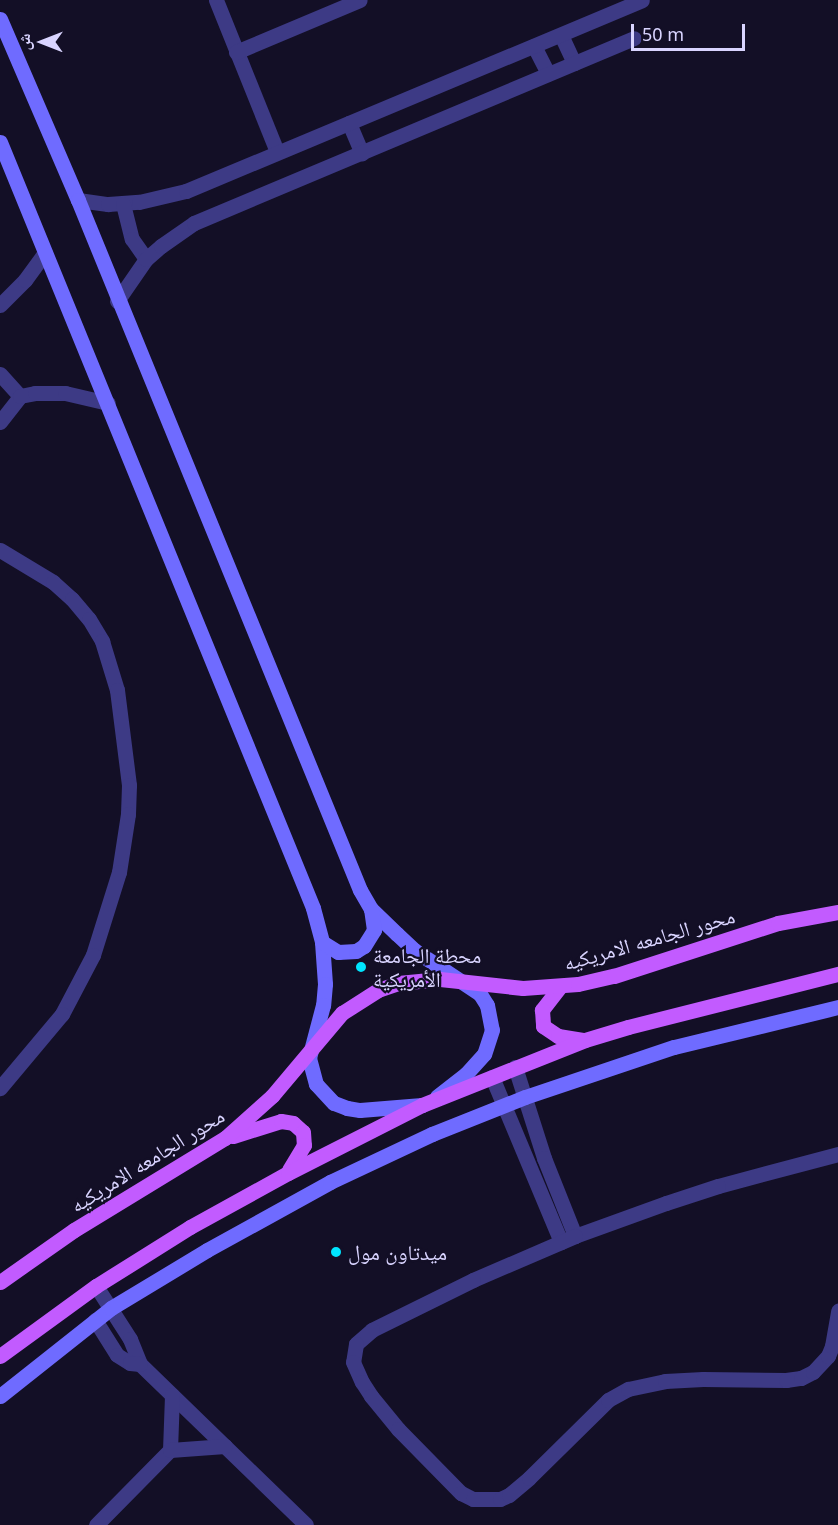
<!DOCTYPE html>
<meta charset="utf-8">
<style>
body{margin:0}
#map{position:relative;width:838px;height:1525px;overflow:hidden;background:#130f26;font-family:"Noto Sans","Noto Naskh Arabic",sans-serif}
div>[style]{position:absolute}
.street>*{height:15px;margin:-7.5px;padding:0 7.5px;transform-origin:7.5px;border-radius:7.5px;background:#3d3a85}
.secondary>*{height:15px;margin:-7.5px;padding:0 7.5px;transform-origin:7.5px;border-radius:7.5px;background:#6f6bff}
.primary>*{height:15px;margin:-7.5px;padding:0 7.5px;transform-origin:7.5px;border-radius:7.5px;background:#c25bff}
.dots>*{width:16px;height:16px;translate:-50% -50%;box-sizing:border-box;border:3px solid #130f26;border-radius:50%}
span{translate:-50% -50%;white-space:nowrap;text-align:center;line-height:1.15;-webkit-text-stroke:4.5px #130f26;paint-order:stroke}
.street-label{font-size:21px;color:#d9d4ff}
.poi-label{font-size:21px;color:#d9d4ff}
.left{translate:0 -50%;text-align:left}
.north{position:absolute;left:12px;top:12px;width:60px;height:60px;-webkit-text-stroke:4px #130f26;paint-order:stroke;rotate:270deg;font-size:16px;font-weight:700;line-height:24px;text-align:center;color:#d9d4ff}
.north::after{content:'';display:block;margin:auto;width:21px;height:27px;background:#d9d4ff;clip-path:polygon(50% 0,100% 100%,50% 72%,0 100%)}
.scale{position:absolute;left:631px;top:24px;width:114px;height:27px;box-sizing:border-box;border:3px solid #d9d4ff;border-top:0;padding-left:8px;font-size:18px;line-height:21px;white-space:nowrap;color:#d9d4ff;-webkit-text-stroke:4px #130f26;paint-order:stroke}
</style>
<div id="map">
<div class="street">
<div style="left:216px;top:0;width:164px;rotate:68.1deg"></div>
<div style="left:561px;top:35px;width:31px;rotate:65deg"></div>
<div style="left:534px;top:46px;width:31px;rotate:63deg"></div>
<div style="left:236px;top:52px;width:134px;rotate:-22.8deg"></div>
<div style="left:349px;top:123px;width:33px;rotate:67deg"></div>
<div style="left:78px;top:200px;width:30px;rotate:8deg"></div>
<div style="left:108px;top:204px;width:31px;rotate:-4deg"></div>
<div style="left:139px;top:202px;width:48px;rotate:-13.2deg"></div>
<div style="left:186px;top:191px;width:494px;rotate:-22.7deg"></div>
<div style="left:123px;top:204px;width:36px;rotate:76deg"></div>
<div style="left:132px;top:239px;width:24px;rotate:55deg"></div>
<div style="left:117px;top:301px;width:51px;rotate:-55.4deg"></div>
<div style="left:146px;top:259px;width:20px;rotate:-41deg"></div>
<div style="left:161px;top:246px;width:40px;rotate:-34.9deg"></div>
<div style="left:194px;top:223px;width:477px;rotate:-22.8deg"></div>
<div style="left:0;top:305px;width:35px;rotate:-45deg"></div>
<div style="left:25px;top:280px;width:34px;rotate:-54deg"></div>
<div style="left:0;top:374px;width:30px;rotate:48deg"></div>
<div style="left:0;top:422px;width:33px;rotate:-52deg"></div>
<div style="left:20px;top:396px;width:15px;rotate:-11deg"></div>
<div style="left:35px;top:393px;width:30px"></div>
<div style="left:65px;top:393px;width:44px;rotate:13.1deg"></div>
<div style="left:0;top:550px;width:62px;rotate:31.1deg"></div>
<div style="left:53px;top:582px;width:25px;rotate:42deg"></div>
<div style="left:72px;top:599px;width:26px;rotate:50deg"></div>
<div style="left:89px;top:619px;width:26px;rotate:59deg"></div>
<div style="left:102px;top:641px;width:51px;rotate:73deg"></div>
<div style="left:117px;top:690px;width:96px;rotate:82.8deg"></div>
<div style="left:129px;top:785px;width:29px;rotate:92deg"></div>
<div style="left:128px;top:814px;width:59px;rotate:98.8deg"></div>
<div style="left:119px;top:872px;width:87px;rotate:107.4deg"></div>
<div style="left:93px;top:955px;width:67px;rotate:117.7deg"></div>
<div style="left:62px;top:1014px;width:97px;rotate:130deg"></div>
<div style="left:515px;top:1067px;width:96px;rotate:72.3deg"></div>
<div style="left:544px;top:1158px;width:84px;rotate:68.3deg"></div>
<div style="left:492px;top:1077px;width:179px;rotate:67.3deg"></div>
<div style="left:838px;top:1154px;width:124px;rotate:165.1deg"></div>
<div style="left:718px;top:1186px;width:55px;rotate:161.9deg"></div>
<div style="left:666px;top:1203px;width:97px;rotate:160.1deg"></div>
<div style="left:575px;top:1236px;width:111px;rotate:156.7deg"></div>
<div style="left:473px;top:1280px;width:113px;rotate:153.7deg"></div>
<div style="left:372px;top:1330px;width:21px;rotate:139deg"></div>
<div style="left:356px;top:1344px;width:18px;rotate:99deg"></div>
<div style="left:353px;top:1362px;width:22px;rotate:66deg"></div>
<div style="left:362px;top:1382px;width:17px;rotate:57deg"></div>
<div style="left:371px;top:1396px;width:43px;rotate:50.7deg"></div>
<div style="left:398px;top:1429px;width:90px;rotate:45.5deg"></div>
<div style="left:461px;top:1493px;width:13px;rotate:27deg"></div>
<div style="left:473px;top:1499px;width:27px"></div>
<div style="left:500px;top:1499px;width:10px;rotate:-24deg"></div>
<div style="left:509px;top:1495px;width:26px;rotate:-40deg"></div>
<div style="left:529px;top:1478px;width:111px;rotate:-44.6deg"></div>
<div style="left:608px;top:1400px;width:23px;rotate:-29deg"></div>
<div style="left:628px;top:1389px;width:38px;rotate:-12deg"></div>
<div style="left:665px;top:1381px;width:38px;rotate:-3deg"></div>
<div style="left:703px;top:1379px;width:83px;rotate:0.7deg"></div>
<div style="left:786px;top:1380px;width:15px;rotate:-8deg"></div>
<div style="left:801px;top:1378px;width:13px;rotate:-27deg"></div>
<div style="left:813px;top:1372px;width:22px;rotate:-47deg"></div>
<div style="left:828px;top:1356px;width:11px;rotate:-68deg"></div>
<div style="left:832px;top:1346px;width:36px;rotate:-80deg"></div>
<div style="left:96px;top:1286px;width:63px;rotate:57.3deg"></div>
<div style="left:130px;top:1339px;width:27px;rotate:68deg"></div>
<div style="left:140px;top:1364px;width:231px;rotate:44.1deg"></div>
<div style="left:95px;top:1320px;width:41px;rotate:57.8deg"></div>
<div style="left:117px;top:1355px;width:15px;rotate:32deg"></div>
<div style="left:130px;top:1363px;width:10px;rotate:6deg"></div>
<div style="left:170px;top:1450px;width:55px;rotate:-87.9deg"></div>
<div style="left:96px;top:1525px;width:105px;rotate:-45.4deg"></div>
<div style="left:170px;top:1450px;width:55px;rotate:-4.2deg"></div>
</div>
<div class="secondary">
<div style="left:0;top:19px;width:197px;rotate:66.7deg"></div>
<div style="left:78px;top:200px;width:745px;rotate:67.77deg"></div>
<div style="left:360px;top:890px;width:22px;rotate:60deg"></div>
<div style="left:371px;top:909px;width:36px;rotate:44deg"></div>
<div style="left:397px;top:934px;width:23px;rotate:43deg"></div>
<div style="left:414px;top:950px;width:79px;rotate:33.7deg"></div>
<div style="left:480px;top:994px;width:13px;rotate:58deg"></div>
<div style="left:487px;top:1005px;width:25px;rotate:79deg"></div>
<div style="left:492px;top:1030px;width:25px;rotate:108deg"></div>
<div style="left:484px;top:1054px;width:27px;rotate:132deg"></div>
<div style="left:466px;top:1074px;width:37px;rotate:142deg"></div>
<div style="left:0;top:142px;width:827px;rotate:67.77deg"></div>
<div style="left:313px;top:908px;width:35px;rotate:75deg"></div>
<div style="left:322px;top:942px;width:42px;rotate:85.9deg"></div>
<div style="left:325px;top:984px;width:21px;rotate:95deg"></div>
<div style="left:323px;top:1005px;width:55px;rotate:104.8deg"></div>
<div style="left:309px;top:1058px;width:27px;rotate:75deg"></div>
<div style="left:316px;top:1084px;width:26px;rotate:47deg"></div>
<div style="left:334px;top:1103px;width:14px;rotate:21deg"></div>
<div style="left:347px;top:1108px;width:13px;rotate:9deg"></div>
<div style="left:360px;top:1110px;width:62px;rotate:-4.6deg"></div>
<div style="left:322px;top:942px;width:19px;rotate:32deg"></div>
<div style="left:338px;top:952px;width:18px;rotate:-3deg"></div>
<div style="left:356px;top:951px;width:9px;rotate:-32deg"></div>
<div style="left:364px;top:946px;width:19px;rotate:-58deg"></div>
<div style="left:374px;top:930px;width:21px;rotate:-98deg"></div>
<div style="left:0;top:1396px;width:142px;rotate:-38.4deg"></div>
<div style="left:111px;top:1308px;width:112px;rotate:-31.1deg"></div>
<div style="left:207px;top:1250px;width:141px;rotate:-28.9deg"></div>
<div style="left:330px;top:1182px;width:113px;rotate:-25.2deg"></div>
<div style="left:432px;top:1134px;width:100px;rotate:-21.7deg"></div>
<div style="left:525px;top:1097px;width:157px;rotate:-18.6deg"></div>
<div style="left:674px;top:1047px;width:169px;rotate:-13.7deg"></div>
</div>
<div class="primary">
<div style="left:559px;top:988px;width:28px;rotate:128deg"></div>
<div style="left:542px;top:1010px;width:16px;rotate:86deg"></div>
<div style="left:543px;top:1026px;width:18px;rotate:34deg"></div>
<div style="left:558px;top:1036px;width:25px;rotate:9deg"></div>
<div style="left:233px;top:1136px;width:50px;rotate:-17.4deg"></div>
<div style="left:281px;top:1121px;width:12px;rotate:9deg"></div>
<div style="left:293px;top:1123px;width:13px;rotate:42deg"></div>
<div style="left:303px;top:1132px;width:13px;rotate:86deg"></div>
<div style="left:304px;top:1145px;width:29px;rotate:121deg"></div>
<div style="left:0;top:1282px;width:90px;rotate:-35.1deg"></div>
<div style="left:74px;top:1230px;width:177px;rotate:-31.4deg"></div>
<div style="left:225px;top:1138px;width:63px;rotate:-41.8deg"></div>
<div style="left:272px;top:1096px;width:109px;rotate:-49.9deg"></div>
<div style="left:342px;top:1013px;width:43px;rotate:-32.6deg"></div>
<div style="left:378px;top:990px;width:21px;rotate:-19deg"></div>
<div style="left:398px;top:983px;width:42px;rotate:-5.4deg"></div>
<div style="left:440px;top:979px;width:83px;rotate:6.2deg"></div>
<div style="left:523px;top:988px;width:55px;rotate:-4.2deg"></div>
<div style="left:578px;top:984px;width:37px;rotate:-13deg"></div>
<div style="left:614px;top:976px;width:172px;rotate:-17.9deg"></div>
<div style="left:778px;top:923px;width:61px;rotate:-10.4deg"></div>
<div style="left:0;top:1356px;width:119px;rotate:-36.1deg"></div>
<div style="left:96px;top:1286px;width:111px;rotate:-32.1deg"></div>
<div style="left:190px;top:1227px;width:112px;rotate:-28.9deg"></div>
<div style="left:288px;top:1173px;width:150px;rotate:-26.9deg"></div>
<div style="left:422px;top:1105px;width:175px;rotate:-21.7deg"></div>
<div style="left:585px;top:1040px;width:45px;rotate:-16.8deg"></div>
<div style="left:628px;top:1027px;width:217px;rotate:-14.2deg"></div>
</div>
<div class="dots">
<div style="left:361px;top:967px;background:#00e5ff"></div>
<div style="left:336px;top:1252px;background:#00e5ff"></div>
</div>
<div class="street-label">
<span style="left:649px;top:939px;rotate:-16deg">محور الجامعه الامريكيه</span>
<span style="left:147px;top:1160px;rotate:-32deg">محور الجامعه الامريكيه</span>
</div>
<div class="poi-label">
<span class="left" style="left:373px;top:967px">محطة الجامعة<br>الأمريكية</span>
<span class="left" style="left:348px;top:1252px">ميدتاون مول</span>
</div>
<div class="north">ش</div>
<div class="scale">50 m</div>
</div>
